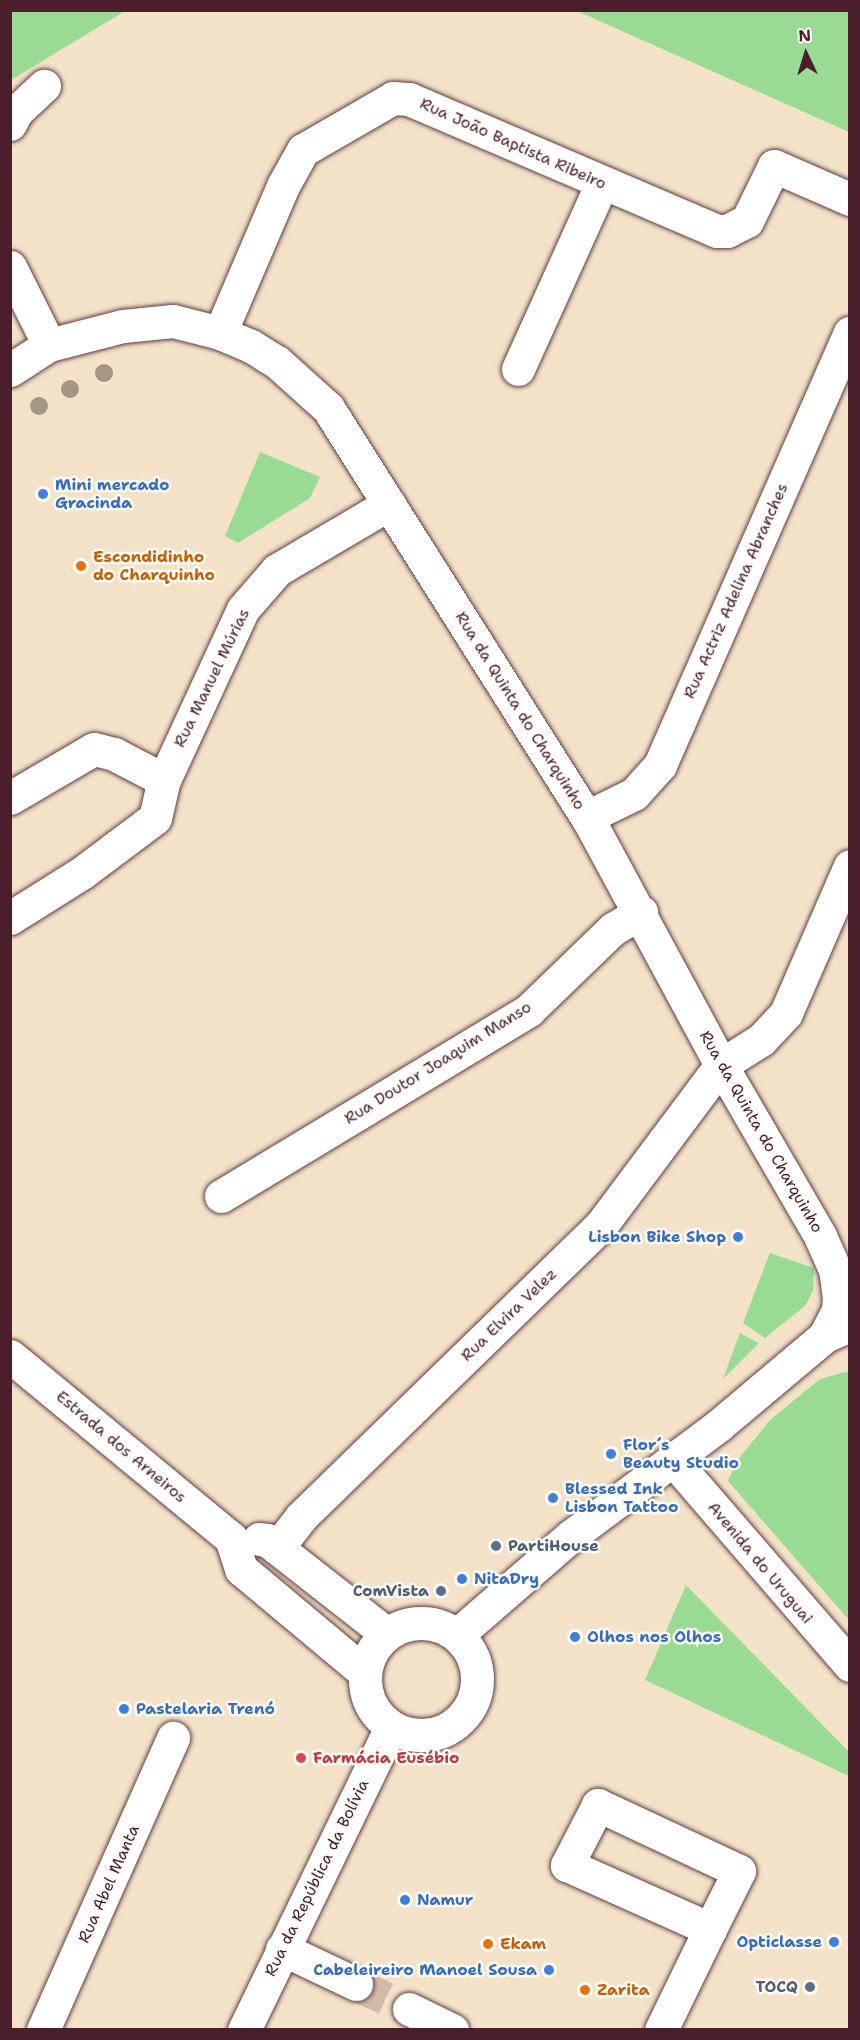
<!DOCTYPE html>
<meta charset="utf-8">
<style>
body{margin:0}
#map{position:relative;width:860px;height:2040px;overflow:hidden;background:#f3e2c7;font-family:"Shantell Sans",sans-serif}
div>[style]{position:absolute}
.green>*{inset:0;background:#99db92}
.minor-tunnel>*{height:33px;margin-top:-16.5px;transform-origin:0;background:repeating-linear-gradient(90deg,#d1bba8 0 33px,transparent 0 49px)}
.roads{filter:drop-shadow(0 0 2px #633c42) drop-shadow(0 0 2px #633c42)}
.minor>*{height:33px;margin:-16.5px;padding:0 16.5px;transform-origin:16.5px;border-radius:16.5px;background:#fff}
.minor>.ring{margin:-16.5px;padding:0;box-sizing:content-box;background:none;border:33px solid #fff;border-radius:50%}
.trees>*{width:18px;height:18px;margin:-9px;border-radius:50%;background:#a39682}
.dots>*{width:16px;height:16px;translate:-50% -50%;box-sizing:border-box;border:3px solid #fdfcf7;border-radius:50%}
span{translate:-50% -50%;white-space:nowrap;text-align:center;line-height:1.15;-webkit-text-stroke:5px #fdfcf7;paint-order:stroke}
.street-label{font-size:16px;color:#4a1f2b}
.shop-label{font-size:16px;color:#366cbe;font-weight:700}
.left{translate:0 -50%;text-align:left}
.right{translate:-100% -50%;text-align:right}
.food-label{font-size:16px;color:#c56008;font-weight:700}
.service-label{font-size:16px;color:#4e5e75;font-weight:700}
.health-label{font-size:16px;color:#be3a42;font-weight:700}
.frame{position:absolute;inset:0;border:12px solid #4a1f2b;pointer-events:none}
.north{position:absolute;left:776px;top:24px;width:60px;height:60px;-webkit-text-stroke:4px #fdfcf7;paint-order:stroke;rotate:356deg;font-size:16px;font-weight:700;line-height:24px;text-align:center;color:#4a1f2b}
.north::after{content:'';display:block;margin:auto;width:21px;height:27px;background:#4a1f2b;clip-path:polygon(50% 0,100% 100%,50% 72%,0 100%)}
</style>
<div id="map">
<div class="green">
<div style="clip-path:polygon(11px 10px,125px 10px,125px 11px,11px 80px)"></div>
<div style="clip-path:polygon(577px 11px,849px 11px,849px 132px)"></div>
<div style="clip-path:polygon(260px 452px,320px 477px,310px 498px,238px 543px,225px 536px)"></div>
<div style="clip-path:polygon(770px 1253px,814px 1268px,813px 1290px,806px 1305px,765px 1338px,743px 1323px)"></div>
<div style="clip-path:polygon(740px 1333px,759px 1343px,723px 1379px)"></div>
<div style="clip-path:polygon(845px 1372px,850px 1373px,849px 1620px,728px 1481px,737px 1461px,770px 1420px,820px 1379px)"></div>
<div style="clip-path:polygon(686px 1585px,849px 1752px,849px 1776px,645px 1680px)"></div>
</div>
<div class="minor-tunnel">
<div style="left:356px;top:1984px;width:59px;rotate:25.3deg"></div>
</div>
<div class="roads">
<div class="minor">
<div style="left:10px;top:124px;width:15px;rotate:-62deg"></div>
<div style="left:17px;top:111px;width:37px;rotate:-43deg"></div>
<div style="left:10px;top:267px;width:87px;rotate:63.4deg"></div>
<div style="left:220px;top:333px;width:162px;rotate:-66.8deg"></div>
<div style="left:284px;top:184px;width:39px;rotate:-61deg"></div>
<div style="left:303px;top:150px;width:104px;rotate:-30deg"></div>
<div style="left:393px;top:98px;width:16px;rotate:4deg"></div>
<div style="left:409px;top:99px;width:335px;rotate:23.2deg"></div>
<div style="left:717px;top:231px;width:10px"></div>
<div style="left:727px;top:231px;width:22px;rotate:-27deg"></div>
<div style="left:747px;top:221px;width:61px;rotate:-63.9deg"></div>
<div style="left:774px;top:166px;width:83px;rotate:23.5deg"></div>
<div style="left:518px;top:369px;width:204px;rotate:-65.7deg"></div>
<div style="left:10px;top:370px;width:46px;rotate:-32.7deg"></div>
<div style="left:49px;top:345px;width:76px;rotate:-14.4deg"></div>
<div style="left:123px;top:326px;width:50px;rotate:-5.7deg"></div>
<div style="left:173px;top:321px;width:49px;rotate:14.3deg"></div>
<div style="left:220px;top:333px;width:34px;rotate:23deg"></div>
<div style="left:251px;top:346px;width:31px;rotate:32deg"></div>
<div style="left:277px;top:362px;width:69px;rotate:42deg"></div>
<div style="left:328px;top:408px;width:484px;rotate:57.7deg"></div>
<div style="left:587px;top:817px;width:282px;rotate:61.6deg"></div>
<div style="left:721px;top:1065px;width:198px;rotate:59.9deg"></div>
<div style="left:820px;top:1236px;width:36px;rotate:66deg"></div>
<div style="left:835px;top:1269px;width:27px;rotate:82deg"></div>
<div style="left:839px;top:1296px;width:14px;rotate:94deg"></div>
<div style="left:838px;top:1310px;width:29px;rotate:117deg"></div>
<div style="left:10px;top:798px;width:97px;rotate:-30.3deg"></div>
<div style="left:94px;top:749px;width:21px;rotate:14deg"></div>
<div style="left:114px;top:754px;width:56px;rotate:27.5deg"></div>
<div style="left:587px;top:817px;width:52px;rotate:-26.1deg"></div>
<div style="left:634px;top:794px;width:39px;rotate:-48deg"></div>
<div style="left:660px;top:765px;width:472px;rotate:-66.3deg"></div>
<div style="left:10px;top:918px;width:86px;rotate:-32.2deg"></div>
<div style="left:83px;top:872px;width:90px;rotate:-36.9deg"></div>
<div style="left:155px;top:818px;width:39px;rotate:-77deg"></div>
<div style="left:164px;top:780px;width:188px;rotate:-65.2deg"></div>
<div style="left:243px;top:609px;width:52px;rotate:-48.9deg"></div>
<div style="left:277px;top:570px;width:130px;rotate:-30.5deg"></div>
<div style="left:221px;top:1196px;width:360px;rotate:-31.1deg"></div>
<div style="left:529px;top:1010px;width:117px;rotate:-44deg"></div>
<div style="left:613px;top:929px;width:33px;rotate:-31deg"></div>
<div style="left:10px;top:1356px;width:286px;rotate:39.5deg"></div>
<div style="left:231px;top:1538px;width:33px;rotate:72deg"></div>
<div style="left:241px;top:1569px;width:160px;rotate:39.9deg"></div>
<div style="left:673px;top:1460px;width:271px;rotate:49.2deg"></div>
<div style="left:259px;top:1539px;width:8px;rotate:7deg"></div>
<div style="left:267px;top:1540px;width:152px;rotate:38.1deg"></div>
<div style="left:277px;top:1548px;width:39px;rotate:-52deg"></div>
<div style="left:301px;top:1517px;width:420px;rotate:-44.2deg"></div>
<div style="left:602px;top:1224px;width:199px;rotate:-53.2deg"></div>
<div style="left:721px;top:1065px;width:47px;rotate:-32deg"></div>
<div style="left:761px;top:1040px;width:37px;rotate:-47deg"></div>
<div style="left:786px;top:1013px;width:160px;rotate:-66.5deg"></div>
<div class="ring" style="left:365px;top:1623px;width:79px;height:79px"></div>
<div style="left:457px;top:1635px;width:151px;rotate:-41deg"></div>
<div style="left:571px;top:1536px;width:184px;rotate:-36.8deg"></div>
<div style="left:718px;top:1426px;width:140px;rotate:-40.1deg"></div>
<div style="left:825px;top:1336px;width:22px;rotate:-24deg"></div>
<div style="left:282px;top:1949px;width:82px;rotate:25.3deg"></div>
<div style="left:409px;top:2009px;width:48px;rotate:26deg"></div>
<div style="left:43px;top:2030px;width:320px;rotate:-66deg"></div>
<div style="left:244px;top:2030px;width:337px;rotate:-64.1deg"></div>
<div style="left:661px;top:2030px;width:112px;rotate:-64.1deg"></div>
<div style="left:710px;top:1929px;width:65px;rotate:-63.4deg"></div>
<div style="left:739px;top:1871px;width:156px;rotate:-154.9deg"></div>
<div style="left:598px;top:1805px;width:68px;rotate:117.3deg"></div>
<div style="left:567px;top:1865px;width:157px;rotate:24.1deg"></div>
</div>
</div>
<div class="trees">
<div style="left:104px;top:373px"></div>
<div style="left:70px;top:389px"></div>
<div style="left:39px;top:406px"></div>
</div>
<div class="dots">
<div style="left:43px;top:494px;background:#3f7fe0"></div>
<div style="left:81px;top:566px;background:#e8710a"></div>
<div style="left:738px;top:1237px;background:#3f7fe0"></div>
<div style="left:611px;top:1454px;background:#3f7fe0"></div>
<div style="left:553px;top:1498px;background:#3f7fe0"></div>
<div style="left:496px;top:1546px;background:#5c6f8a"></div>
<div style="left:462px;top:1579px;background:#3f7fe0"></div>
<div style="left:441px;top:1591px;background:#5c6f8a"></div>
<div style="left:575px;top:1637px;background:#3f7fe0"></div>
<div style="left:124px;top:1709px;background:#3f7fe0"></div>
<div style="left:301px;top:1758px;background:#e0444e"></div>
<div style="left:405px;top:1900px;background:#3f7fe0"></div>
<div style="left:834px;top:1942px;background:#3f7fe0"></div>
<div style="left:488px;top:1944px;background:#e8710a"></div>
<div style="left:549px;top:1970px;background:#3f7fe0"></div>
<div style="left:810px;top:1987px;background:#5c6f8a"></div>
<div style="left:585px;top:1990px;background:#e8710a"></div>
</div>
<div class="street-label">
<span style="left:513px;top:144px;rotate:24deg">Rua João Baptista Ribeiro</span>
<span style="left:736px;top:591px;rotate:-66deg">Rua Actriz Adelina Abranches</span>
<span style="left:212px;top:678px;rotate:-64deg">Rua Manuel Múrias</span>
<span style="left:520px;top:711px;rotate:58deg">Rua da Quinta do Charquinho</span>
<span style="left:438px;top:1063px;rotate:-32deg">Rua Doutor Joaquim Manso</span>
<span style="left:761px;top:1132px;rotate:60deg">Rua da Quinta do Charquinho</span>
<span style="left:509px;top:1315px;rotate:-44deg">Rua Elvira Velez</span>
<span style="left:121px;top:1447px;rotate:40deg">Estrada dos Arneiros</span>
<span style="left:760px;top:1563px;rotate:50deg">Avenida do Uruguai</span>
<span style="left:317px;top:1878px;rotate:-64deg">Rua da República da Bolívia</span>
<span style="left:109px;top:1884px;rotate:-66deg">Rua Abel Manta</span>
</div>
<div class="shop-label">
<span class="left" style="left:55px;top:494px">Mini mercado<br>Gracinda</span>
<span class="right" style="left:726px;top:1237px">Lisbon Bike Shop</span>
<span class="left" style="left:623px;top:1454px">Flor´s<br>Beauty Studio</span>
<span class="left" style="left:565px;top:1498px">Blessed Ink<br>Lisbon Tattoo</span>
<span class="left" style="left:474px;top:1579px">NitaDry</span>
<span class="left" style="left:587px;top:1637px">Olhos nos Olhos</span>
<span class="left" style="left:136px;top:1709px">Pastelaria Trenó</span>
<span class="left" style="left:417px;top:1900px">Namur</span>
<span class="right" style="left:822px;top:1942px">Opticlasse</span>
<span class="right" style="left:537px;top:1970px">Cabeleireiro Manoel Sousa</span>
</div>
<div class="food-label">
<span class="left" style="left:93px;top:566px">Escondidinho<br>do Charquinho</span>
<span class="left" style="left:500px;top:1944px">Ekam</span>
<span class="left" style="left:597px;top:1990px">Zarita</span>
</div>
<div class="service-label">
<span class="left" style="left:508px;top:1546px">PartiHouse</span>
<span class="right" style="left:429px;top:1591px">ComVista</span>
<span class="right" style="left:798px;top:1987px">TOCQ</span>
</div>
<div class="health-label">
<span class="left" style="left:313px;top:1758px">Farmácia Eusébio</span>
</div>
<div class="frame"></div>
<div class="north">N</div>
</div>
